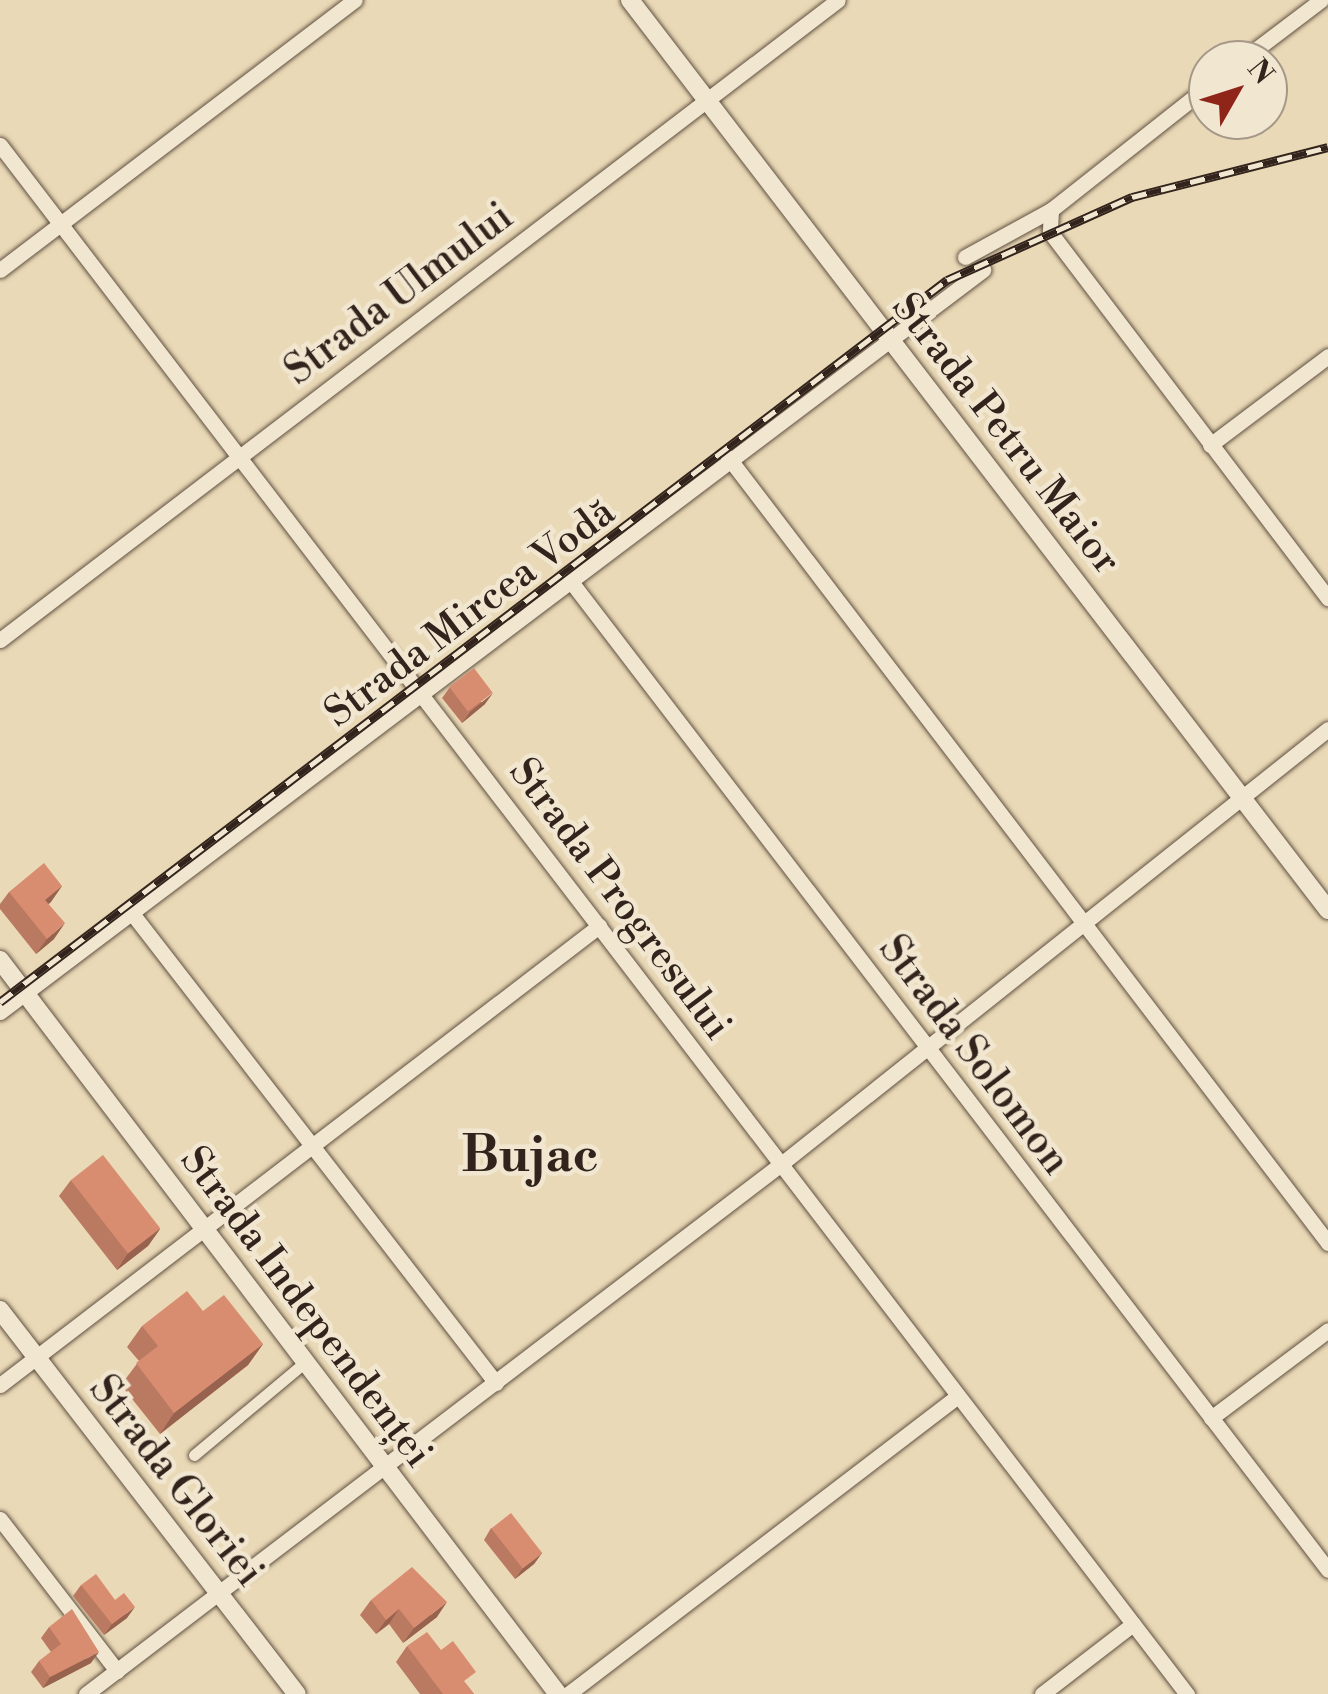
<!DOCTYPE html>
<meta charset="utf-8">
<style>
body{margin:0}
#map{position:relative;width:1328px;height:1694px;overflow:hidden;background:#ead9b6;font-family:"Libre Bodoni",serif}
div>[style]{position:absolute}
.roads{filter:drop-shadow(0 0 2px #605142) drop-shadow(0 0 2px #605142)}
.pedestrian>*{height:11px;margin:-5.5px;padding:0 5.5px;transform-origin:5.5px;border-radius:5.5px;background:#f1e6d0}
.minor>*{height:15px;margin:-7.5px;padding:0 7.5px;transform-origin:7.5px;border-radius:7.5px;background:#f1e6d0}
.tertiary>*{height:18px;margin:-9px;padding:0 9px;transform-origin:9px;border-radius:9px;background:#f1e6d0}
.rail>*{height:9px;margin-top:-4.5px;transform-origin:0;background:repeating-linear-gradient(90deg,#f1e6d0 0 15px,#32241c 0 30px);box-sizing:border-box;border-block:2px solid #32241c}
.wall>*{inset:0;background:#ba7961}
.shaded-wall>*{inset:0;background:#97634f}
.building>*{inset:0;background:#d88d71;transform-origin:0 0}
span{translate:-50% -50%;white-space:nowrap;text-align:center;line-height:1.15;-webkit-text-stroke:9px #f1e6d0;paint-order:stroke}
.street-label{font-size:40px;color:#32241c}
.district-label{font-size:50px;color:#32241c;font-weight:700}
.north{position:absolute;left:1188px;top:40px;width:100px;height:100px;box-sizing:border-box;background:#f1e6d0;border:2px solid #a59888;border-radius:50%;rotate:51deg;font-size:28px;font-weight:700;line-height:40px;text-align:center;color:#32241c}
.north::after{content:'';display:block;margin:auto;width:35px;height:45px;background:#8f2418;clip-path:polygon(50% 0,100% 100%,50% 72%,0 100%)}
</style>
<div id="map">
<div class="roads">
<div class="pedestrian">
<div style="left:194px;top:1455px;width:143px;rotate:-39.9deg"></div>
</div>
<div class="minor">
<div style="left:1242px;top:60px;width:99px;rotate:-37.2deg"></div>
<div style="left:0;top:145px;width:1952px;rotate:52.54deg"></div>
<div style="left:1051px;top:210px;width:22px;rotate:93deg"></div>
<div style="left:1050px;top:232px;width:460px;rotate:52.8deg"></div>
<div style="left:965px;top:257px;width:98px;rotate:-28.7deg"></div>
<div style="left:1051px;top:210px;width:200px;rotate:-38.3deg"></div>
<div style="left:0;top:270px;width:446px;rotate:-37.3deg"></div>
<div style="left:1210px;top:445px;width:148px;rotate:-37deg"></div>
<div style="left:728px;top:457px;width:989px;rotate:52.64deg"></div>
<div style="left:569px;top:579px;width:1248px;rotate:52.55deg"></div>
<div style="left:0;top:640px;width:1054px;rotate:-37.37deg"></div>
<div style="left:131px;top:912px;width:596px;rotate:52.23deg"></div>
<div style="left:0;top:1012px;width:1232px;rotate:-37.05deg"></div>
<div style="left:0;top:1385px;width:755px;rotate:-37.46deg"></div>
<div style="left:1211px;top:1418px;width:146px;rotate:-36.9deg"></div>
<div style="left:0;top:1519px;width:192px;rotate:52.4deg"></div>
<div style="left:86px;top:1694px;width:874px;rotate:-37.33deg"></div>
<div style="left:781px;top:1164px;width:699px;rotate:-38.49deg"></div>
<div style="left:568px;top:1694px;width:489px;rotate:-37.4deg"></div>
<div style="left:1042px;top:1694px;width:115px;rotate:-37.6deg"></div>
</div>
<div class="tertiary">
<div style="left:630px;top:0;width:1147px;rotate:52.51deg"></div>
<div style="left:0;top:960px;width:922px;rotate:52.76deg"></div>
<div style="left:0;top:1310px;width:485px;rotate:52.3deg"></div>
</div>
</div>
<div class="rail">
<div style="left:0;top:1002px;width:1191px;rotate:-37.32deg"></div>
<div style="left:947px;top:280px;width:203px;rotate:-24.2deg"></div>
<div style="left:1132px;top:197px;width:202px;rotate:-14.3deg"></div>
</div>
<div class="wall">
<div style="clip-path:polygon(450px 687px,485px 704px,462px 723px,442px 698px)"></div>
<div style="clip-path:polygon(62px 886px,48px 904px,54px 939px,36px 954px,0 909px,0 904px,9px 892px)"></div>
<div style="clip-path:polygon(71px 1180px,160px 1229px,148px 1246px,117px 1270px,59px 1196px)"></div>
<div style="clip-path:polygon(203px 1311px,263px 1344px,248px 1365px,160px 1434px,121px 1385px,139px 1361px,127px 1347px,142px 1326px)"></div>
<div style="clip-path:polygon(491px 1528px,542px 1553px,534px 1564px,515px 1579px,484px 1540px)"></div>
<div style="clip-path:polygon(81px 1585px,115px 1600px,127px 1618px,104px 1635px,73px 1596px)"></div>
<div style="clip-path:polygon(371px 1600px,437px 1617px,403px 1643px,389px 1624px,376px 1634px,360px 1615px)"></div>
<div style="clip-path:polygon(49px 1627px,91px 1663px,43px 1688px,31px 1672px,39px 1661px,51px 1652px,41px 1638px)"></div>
<div style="clip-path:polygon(407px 1646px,467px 1685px,474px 1694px,420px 1694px,396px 1662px)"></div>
</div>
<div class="shaded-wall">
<div style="clip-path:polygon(493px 693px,485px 704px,462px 723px,470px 712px)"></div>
<div style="clip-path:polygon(62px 886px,51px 902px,34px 916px,45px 900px)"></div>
<div style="clip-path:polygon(65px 923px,54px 939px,36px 954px,47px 939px)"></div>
<div style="clip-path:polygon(160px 1229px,148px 1246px,117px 1270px,128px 1253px)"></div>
<div style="clip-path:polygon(263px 1344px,248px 1365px,160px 1434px,174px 1413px)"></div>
<div style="clip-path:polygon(542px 1553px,534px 1564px,515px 1579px,523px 1568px)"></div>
<div style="clip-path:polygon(447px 1602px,437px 1617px,403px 1643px,414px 1628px)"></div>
<div style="clip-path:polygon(135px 1607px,127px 1618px,104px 1635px,112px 1624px)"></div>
<div style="clip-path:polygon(399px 1609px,389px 1624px,376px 1634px,386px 1620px)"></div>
<div style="clip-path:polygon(99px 1652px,91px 1663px,43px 1688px,50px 1677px)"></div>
</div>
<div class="building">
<div style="left:474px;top:668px;width:31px;height:31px;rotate:53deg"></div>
<div style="clip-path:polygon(44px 863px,62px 886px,45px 900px,65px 923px,47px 939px,9px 892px)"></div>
<div style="left:103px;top:1155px;width:93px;height:41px;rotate:52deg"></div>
<div style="clip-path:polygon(187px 1291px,203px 1311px,224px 1295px,263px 1344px,174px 1413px,136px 1363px,158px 1346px,142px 1326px)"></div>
<div style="left:511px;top:1513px;width:51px;height:25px;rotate:52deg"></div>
<div style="clip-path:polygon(412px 1567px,447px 1602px,414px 1628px,399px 1609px,386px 1620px,371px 1600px)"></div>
<div style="clip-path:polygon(96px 1574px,115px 1600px,124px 1593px,135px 1607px,112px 1624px,81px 1585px)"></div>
<div style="clip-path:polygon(72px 1609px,99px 1652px,50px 1677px,39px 1661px,61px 1644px,49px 1627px)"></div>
<div style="clip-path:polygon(427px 1632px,441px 1650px,453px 1641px,476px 1672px,464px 1681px,474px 1694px,443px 1694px,407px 1646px)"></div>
</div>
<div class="street-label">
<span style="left:399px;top:294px;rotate:-37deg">Strada Ulmului</span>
<span style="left:1006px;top:434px;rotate:52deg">Strada Petru Maior</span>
<span style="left:470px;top:613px;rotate:-37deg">Strada Mircea Vodă</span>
<span style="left:620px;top:899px;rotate:53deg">Strada Progresului</span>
<span style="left:974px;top:1055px;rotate:53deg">Strada Solomon</span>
<span style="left:306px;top:1307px;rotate:53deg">Strada Independenței</span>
<span style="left:176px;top:1481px;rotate:52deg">Strada Gloriei</span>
</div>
<div class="district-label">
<span style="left:530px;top:1157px">Bujac</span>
</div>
<div class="north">N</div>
</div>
